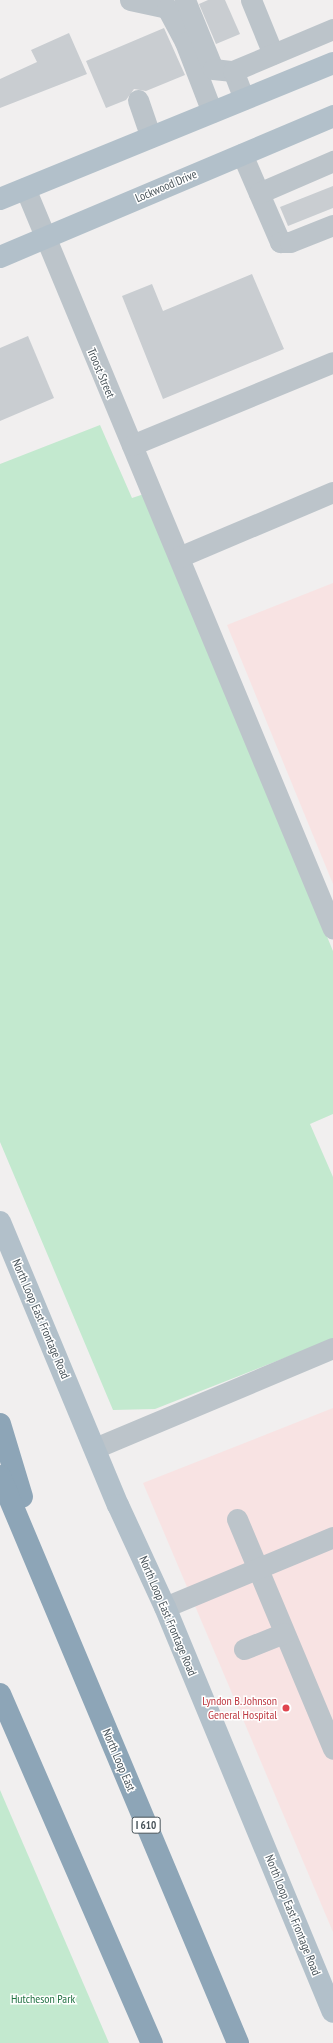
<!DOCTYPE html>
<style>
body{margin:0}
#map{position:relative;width:333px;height:2043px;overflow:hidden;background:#f1efef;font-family:"PT Sans Narrow",sans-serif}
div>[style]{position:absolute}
.medical>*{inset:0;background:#f8e3e3}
.green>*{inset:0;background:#c3e9cf}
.building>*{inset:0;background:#c9cdd1}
.minor>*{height:21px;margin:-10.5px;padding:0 10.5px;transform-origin:10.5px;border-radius:10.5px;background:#bcc4ca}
.major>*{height:22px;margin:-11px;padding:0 11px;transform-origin:11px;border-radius:11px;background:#b2c0ca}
.highway>*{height:22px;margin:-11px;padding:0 11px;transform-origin:11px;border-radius:11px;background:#8da5b7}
.dots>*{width:11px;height:11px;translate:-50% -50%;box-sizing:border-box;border:2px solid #fff;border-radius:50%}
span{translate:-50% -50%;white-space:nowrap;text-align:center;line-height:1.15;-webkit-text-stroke:3px #fff;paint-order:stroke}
.shield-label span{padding:1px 3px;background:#fff;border:1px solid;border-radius:3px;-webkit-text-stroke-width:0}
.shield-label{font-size:11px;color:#49545a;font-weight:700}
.street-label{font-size:12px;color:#49545a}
.health-label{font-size:12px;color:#be3a42}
.right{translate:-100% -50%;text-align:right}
.park-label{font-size:12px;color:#237344}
</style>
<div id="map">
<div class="medical">
<div style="clip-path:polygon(333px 583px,333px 884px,227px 625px)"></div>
<div style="clip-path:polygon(333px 1408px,333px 1932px,143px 1483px)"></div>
</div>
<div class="green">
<div style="clip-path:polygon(100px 425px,132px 498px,144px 494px,333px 951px,333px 1114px,310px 1124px,333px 1177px,333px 1339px,155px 1409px,113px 1410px,0 1142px,0 464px)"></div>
<div style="clip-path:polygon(0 1790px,109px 2043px,0 2043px)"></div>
</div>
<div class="building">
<div style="clip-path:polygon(208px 0,225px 0,240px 34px,216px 44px,199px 4px)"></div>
<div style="clip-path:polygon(164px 28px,185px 75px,146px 91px,134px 89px,126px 100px,106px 108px,86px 61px)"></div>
<div style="clip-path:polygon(69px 33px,87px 74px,0 108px,0 79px,37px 62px,31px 50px)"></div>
<div style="clip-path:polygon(333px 186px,333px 208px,288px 226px,280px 207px)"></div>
<div style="clip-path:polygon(252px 274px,284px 349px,163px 399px,122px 296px,152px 284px,163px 311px)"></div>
<div style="clip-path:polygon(28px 336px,54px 398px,0 421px,0 348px)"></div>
</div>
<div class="minor">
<div style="left:130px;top:0;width:38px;rotate:12deg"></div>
<div style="left:167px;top:8px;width:38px;rotate:62deg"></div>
<div style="left:185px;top:42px;width:75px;rotate:68.9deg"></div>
<div style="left:185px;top:0;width:74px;rotate:67.9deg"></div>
<div style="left:213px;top:69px;width:20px;rotate:6deg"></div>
<div style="left:251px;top:0;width:58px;rotate:67.8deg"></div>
<div style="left:244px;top:99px;width:30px;rotate:-111deg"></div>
<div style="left:233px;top:71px;width:108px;rotate:-22.8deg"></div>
<div style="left:138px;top:100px;width:39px;rotate:71deg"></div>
<div style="left:242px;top:154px;width:96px;rotate:66.6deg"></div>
<div style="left:280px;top:242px;width:10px"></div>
<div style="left:290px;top:242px;width:46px;rotate:-21.6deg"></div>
<div style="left:25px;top:188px;width:802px;rotate:67.43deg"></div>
<div style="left:259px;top:193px;width:81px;rotate:-23.4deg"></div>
<div style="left:132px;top:445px;width:217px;rotate:-22.4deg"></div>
<div style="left:179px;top:557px;width:167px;rotate:-22.9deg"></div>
<div style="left:95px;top:1448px;width:258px;rotate:-22.8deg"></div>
<div style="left:237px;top:1519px;width:249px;rotate:67.3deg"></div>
<div style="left:165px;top:1607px;width:182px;rotate:-22.6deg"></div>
<div style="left:244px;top:1649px;width:43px;rotate:-21.8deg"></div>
</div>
<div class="major">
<div style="left:0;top:199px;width:360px;rotate:-22.2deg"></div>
<div style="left:0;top:257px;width:362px;rotate:-22.9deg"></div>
<div style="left:0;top:1222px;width:307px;rotate:67.4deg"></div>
<div style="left:118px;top:1505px;width:112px;rotate:65.3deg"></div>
<div style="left:165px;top:1607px;width:438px;rotate:67.5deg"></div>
</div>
<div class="highway">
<div style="left:0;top:1424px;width:76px;rotate:73.2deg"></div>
<div style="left:0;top:1476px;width:615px;rotate:67.23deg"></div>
<div style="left:0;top:1694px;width:381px;rotate:66.5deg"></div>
</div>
<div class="dots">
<div style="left:286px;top:1708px;background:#e0444e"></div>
</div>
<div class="shield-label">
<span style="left:146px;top:1825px">I 610</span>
</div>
<div class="street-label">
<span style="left:166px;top:186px;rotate:-23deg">Lockwood Drive</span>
<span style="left:101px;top:373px;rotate:67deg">Troost Street</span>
<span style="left:41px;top:1319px;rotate:67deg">North Loop East Frontage Road</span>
<span style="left:168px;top:1616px;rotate:67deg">North Loop East Frontage Road</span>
<span style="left:119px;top:1760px;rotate:67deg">North Loop East</span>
<span style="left:293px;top:1915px;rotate:68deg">North Loop East Frontage Road</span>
</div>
<div class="health-label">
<span class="right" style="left:277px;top:1708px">Lyndon B. Johnson<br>General Hospital</span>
</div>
<div class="park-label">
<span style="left:43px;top:1999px">Hutcheson Park</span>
</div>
</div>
